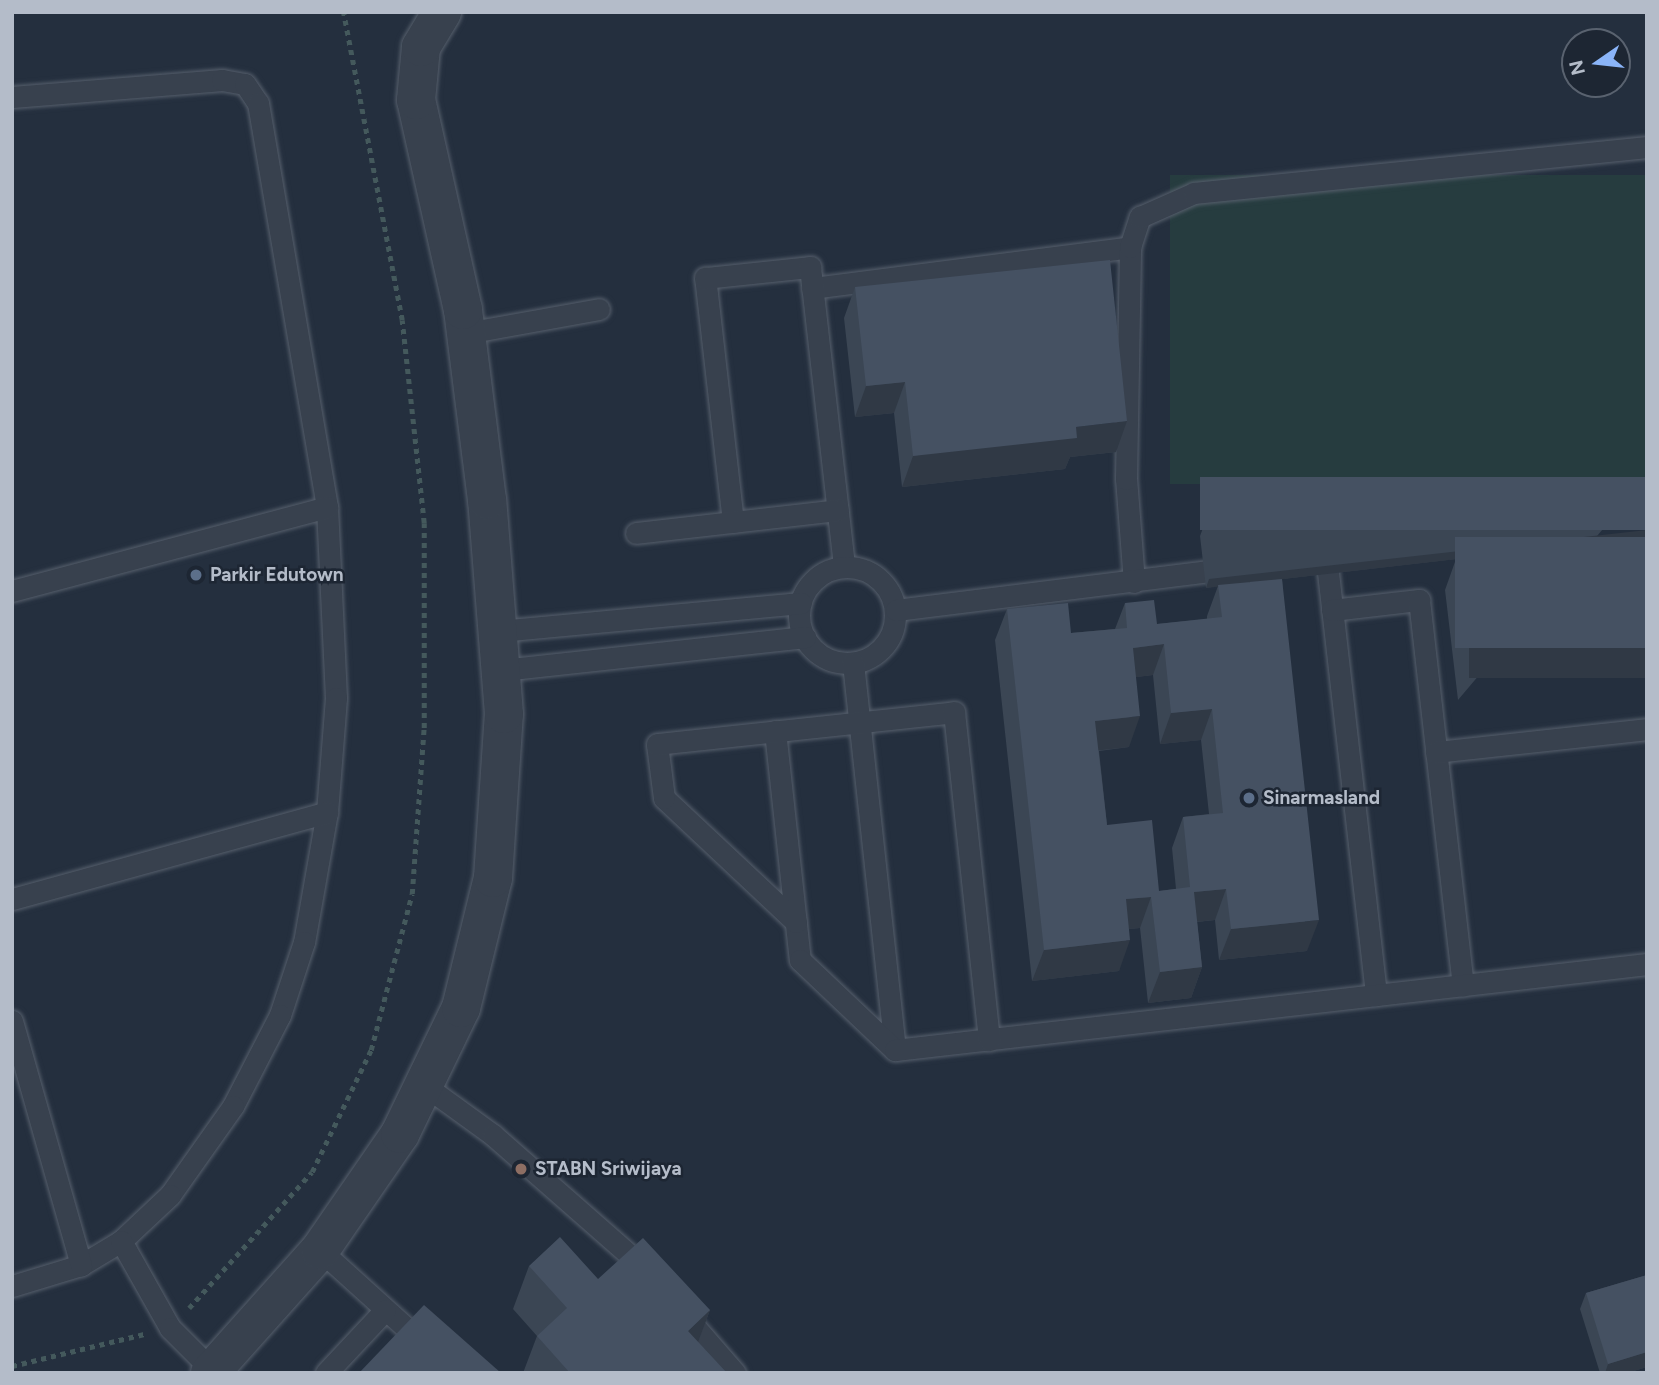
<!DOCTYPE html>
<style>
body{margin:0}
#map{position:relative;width:1659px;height:1385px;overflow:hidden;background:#242f3e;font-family:Figtree,sans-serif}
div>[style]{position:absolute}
.green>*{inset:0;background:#263c3f;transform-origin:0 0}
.path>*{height:4.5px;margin-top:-2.25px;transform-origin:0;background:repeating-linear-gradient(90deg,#44595c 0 5px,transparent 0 10px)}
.roads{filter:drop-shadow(0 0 2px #565f6c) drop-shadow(0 0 2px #565f6c)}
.service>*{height:21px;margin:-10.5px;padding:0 10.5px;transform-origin:10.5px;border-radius:10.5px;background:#38414e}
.service>.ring{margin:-10.5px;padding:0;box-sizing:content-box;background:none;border:21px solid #38414e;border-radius:50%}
.minor>*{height:38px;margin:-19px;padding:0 19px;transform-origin:19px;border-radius:19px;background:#38414e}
.wall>*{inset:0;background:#3b4654}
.shaded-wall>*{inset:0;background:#303945;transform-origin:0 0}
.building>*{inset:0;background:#455162;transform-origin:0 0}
.dots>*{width:19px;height:19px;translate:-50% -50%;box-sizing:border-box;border:4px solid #1d2633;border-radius:50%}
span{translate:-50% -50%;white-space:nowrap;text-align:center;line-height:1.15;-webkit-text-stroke:5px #1d2633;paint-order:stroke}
.poi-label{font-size:19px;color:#b4bcc9;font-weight:700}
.left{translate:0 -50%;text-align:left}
.frame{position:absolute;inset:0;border:14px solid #b4bcc9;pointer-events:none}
.north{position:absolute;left:1561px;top:28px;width:70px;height:70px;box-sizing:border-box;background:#1d2633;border:2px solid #59626f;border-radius:50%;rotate:256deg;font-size:19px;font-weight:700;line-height:28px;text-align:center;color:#b4bcc9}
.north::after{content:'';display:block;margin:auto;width:24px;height:32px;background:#8ab4f8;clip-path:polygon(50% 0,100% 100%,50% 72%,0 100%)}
</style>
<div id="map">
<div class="green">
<div style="left:1647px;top:175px;width:309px;height:477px;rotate:90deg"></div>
</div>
<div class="path">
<div style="left:189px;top:1308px;width:183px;rotate:-47.9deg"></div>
<div style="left:312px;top:1172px;width:136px;rotate:-64.2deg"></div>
<div style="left:371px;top:1050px;width:161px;rotate:-75.3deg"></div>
<div style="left:412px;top:894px;width:166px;rotate:-85.9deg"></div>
<div style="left:424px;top:728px;width:205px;rotate:-90deg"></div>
<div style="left:424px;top:523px;width:204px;rotate:-96.2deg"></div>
<div style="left:402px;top:320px;width:314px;rotate:-100.8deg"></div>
<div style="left:12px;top:1366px;width:136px;rotate:-13.6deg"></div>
</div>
<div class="roads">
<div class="service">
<div style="left:12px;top:97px;width:211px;rotate:-4.6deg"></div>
<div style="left:222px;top:80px;width:23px;rotate:10deg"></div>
<div style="left:245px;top:84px;width:23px;rotate:56deg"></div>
<div style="left:258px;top:103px;width:410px;rotate:80.3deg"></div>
<div style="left:327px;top:507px;width:191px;rotate:87.3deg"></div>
<div style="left:336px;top:698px;width:114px;rotate:94.5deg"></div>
<div style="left:327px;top:812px;width:132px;rotate:100deg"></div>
<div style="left:304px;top:942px;width:77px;rotate:108.2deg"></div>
<div style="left:280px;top:1015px;width:102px;rotate:117.3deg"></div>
<div style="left:233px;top:1106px;width:109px;rotate:125.3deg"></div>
<div style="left:170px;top:1195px;width:67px;rotate:136.8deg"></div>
<div style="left:121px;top:1241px;width:47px;rotate:149deg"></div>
<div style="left:81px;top:1265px;width:72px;rotate:163.1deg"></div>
<div style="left:812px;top:288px;width:321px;rotate:-7.3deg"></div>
<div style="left:466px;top:333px;width:135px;rotate:-10.2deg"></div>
<div style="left:733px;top:522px;width:246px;rotate:-96.5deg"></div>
<div style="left:705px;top:278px;width:106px;rotate:-6deg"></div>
<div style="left:810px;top:267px;width:301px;rotate:83.5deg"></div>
<div style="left:636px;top:533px;width:203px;rotate:-6.5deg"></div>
<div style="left:1326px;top:555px;width:443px;rotate:83.5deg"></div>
<div class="ring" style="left:799px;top:567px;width:75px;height:75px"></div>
<div style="left:1134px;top:582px;width:103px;rotate:-94.4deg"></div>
<div style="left:1126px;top:479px;width:232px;rotate:-89deg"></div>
<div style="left:1130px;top:247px;width:32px;rotate:-72deg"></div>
<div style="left:1140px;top:217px;width:59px;rotate:-24deg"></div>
<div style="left:1194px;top:193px;width:455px;rotate:-5.8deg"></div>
<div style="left:12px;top:591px;width:326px;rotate:-14.9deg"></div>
<div style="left:896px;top:610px;width:338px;rotate:-7.1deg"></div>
<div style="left:1332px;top:610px;width:88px;rotate:-6.6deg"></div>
<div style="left:1419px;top:600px;width:388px;rotate:83.5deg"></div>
<div style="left:499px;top:631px;width:303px;rotate:-5.3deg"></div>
<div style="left:853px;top:663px;width:389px;rotate:83.8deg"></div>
<div style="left:502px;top:670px;width:305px;rotate:-6.2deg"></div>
<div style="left:775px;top:731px;width:230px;rotate:83.8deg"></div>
<div style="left:800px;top:960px;width:131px;rotate:43.5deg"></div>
<div style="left:895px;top:1050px;width:757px;rotate:-6.52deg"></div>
<div style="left:1436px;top:752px;width:212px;rotate:-6.2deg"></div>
<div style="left:12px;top:899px;width:327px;rotate:-15.4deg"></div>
<div style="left:796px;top:922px;width:181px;rotate:-136.8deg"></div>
<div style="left:664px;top:798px;width:54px;rotate:-97.4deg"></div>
<div style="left:657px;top:744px;width:299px;rotate:-6.1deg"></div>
<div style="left:954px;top:712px;width:330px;rotate:83.9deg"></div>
<div style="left:12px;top:1021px;width:254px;rotate:74.2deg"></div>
<div style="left:424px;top:1085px;width:85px;rotate:35.9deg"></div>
<div style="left:493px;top:1135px;width:206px;rotate:41.3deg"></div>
<div style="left:121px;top:1241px;width:100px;rotate:60.6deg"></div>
<div style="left:170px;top:1328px;width:64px;rotate:45deg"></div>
<div style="left:320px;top:1250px;width:183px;rotate:42.1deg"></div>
<div style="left:682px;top:1312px;width:81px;rotate:49deg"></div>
<div style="left:326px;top:1373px;width:86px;rotate:-46.9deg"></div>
</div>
<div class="minor">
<div style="left:210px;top:1373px;width:165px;rotate:-48.2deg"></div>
<div style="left:320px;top:1250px;width:141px;rotate:-55.4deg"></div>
<div style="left:400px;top:1134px;width:140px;rotate:-64.2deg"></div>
<div style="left:461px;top:1008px;width:134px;rotate:-76.2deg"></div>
<div style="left:493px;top:878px;width:164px;rotate:-86.2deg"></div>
<div style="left:504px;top:714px;width:215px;rotate:-94.5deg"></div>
<div style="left:487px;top:500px;width:192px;rotate:-97.2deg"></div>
<div style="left:463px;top:310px;width:215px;rotate:-102.6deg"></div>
<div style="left:416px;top:100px;width:53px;rotate:-84.6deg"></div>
<div style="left:421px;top:47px;width:41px;rotate:-59deg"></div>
</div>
</div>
<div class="wall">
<div style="clip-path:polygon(855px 287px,1116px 452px,1070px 457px,1065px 469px,902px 487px,894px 413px,855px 417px,844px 318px)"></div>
<div style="clip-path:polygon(evenodd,1647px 477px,1458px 700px,1445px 590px,1456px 559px,1282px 579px,1307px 951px,1219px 960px,1215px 920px,1197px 922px,1202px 967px,1191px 998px,1148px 1003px,1140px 928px,1129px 929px,1119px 971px,1032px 981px,995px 640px,1007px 609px,1071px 633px,1115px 629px,1125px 603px,1157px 624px,1207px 619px,1207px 616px,1218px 586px,1206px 588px,1200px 536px,1203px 528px,1647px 477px,1153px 675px,1160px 744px,1201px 740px,1209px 814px,1183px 817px,1172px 848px,1176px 889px,1159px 891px,1107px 825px,1099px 751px,1129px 747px,1136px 677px,1153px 675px)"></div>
<div style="clip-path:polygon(529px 1266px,598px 1279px,710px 1310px,698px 1342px,727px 1373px,523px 1373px,537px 1336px,513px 1309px)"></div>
<div style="clip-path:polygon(1647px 1275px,1647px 1367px,1627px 1373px,1600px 1373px,1580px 1309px,1586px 1293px)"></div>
</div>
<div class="shaded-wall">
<div style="clip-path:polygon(905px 382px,894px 413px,855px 417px,866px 386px)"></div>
<div style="clip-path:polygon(1127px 421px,1116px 452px,1070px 457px,1065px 469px,902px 487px,913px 456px,1076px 427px)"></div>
<div style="clip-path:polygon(1647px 530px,1647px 537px,1206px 588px,1209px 579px)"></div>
<div style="clip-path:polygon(1164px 644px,1153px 675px,1121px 679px,1133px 648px)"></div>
<div style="left:1647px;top:648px;width:30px;height:178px;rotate:90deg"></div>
<div style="clip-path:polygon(1212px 709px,1201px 740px,1160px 744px,1171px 713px)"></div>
<div style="clip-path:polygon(1140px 716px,1129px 747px,1084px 752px,1095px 721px)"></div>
<div style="clip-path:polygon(1226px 889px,1215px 920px,1183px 923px,1194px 892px)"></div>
<div style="clip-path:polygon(1151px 897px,1140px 928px,1115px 930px,1126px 899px)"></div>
<div style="clip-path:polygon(1319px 920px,1307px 951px,1219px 960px,1231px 929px)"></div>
<div style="clip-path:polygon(1130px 940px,1119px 971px,1032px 981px,1044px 950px)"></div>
<div style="clip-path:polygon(1202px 967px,1191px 998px,1148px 1003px,1160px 972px)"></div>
<div style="clip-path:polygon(710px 1310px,694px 1353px,688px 1331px)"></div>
<div style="clip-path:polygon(1647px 1352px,1647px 1367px,1627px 1373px,1605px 1373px,1608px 1364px)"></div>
</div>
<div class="building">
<div style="clip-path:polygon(1110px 260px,1127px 421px,1076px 427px,1077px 438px,913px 456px,905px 382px,866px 386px,855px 287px)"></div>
<div style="left:1647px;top:477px;width:53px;height:447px;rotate:90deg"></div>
<div style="left:1647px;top:537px;width:111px;height:192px;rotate:90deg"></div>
<div style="clip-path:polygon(evenodd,1282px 579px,1319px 920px,1231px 929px,1226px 889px,1194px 892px,1202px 967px,1160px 972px,1151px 897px,1126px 899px,1130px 940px,1044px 950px,1007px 609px,1068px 603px,1071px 633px,1127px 628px,1125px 603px,1154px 600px,1157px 624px,1222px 617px,1218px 585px,1282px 579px,1164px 644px,1171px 713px,1212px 709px,1223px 813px,1183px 817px,1190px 887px,1159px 891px,1152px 820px,1107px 825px,1095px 721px,1140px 716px,1133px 648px,1164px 644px)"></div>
<div style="clip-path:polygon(560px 1237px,598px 1279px,643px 1238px,710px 1310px,688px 1331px,727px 1373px,570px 1373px,537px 1336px,567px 1308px,529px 1266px)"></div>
<div style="clip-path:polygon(1647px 1275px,1647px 1352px,1608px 1364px,1586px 1293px)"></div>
<div style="clip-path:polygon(424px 1305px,501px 1373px,359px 1373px)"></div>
</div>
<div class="dots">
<div style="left:196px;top:575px;background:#5c6f8a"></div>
<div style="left:1249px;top:798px;background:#5c6f8a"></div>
<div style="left:521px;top:1169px;background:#8d6e63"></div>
</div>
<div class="poi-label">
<span class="left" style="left:210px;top:575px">Parkir Edutown</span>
<span class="left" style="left:1263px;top:798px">Sinarmasland</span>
<span class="left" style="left:535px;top:1169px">STABN Sriwijaya</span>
</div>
<div class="frame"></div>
<div class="north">N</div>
</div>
